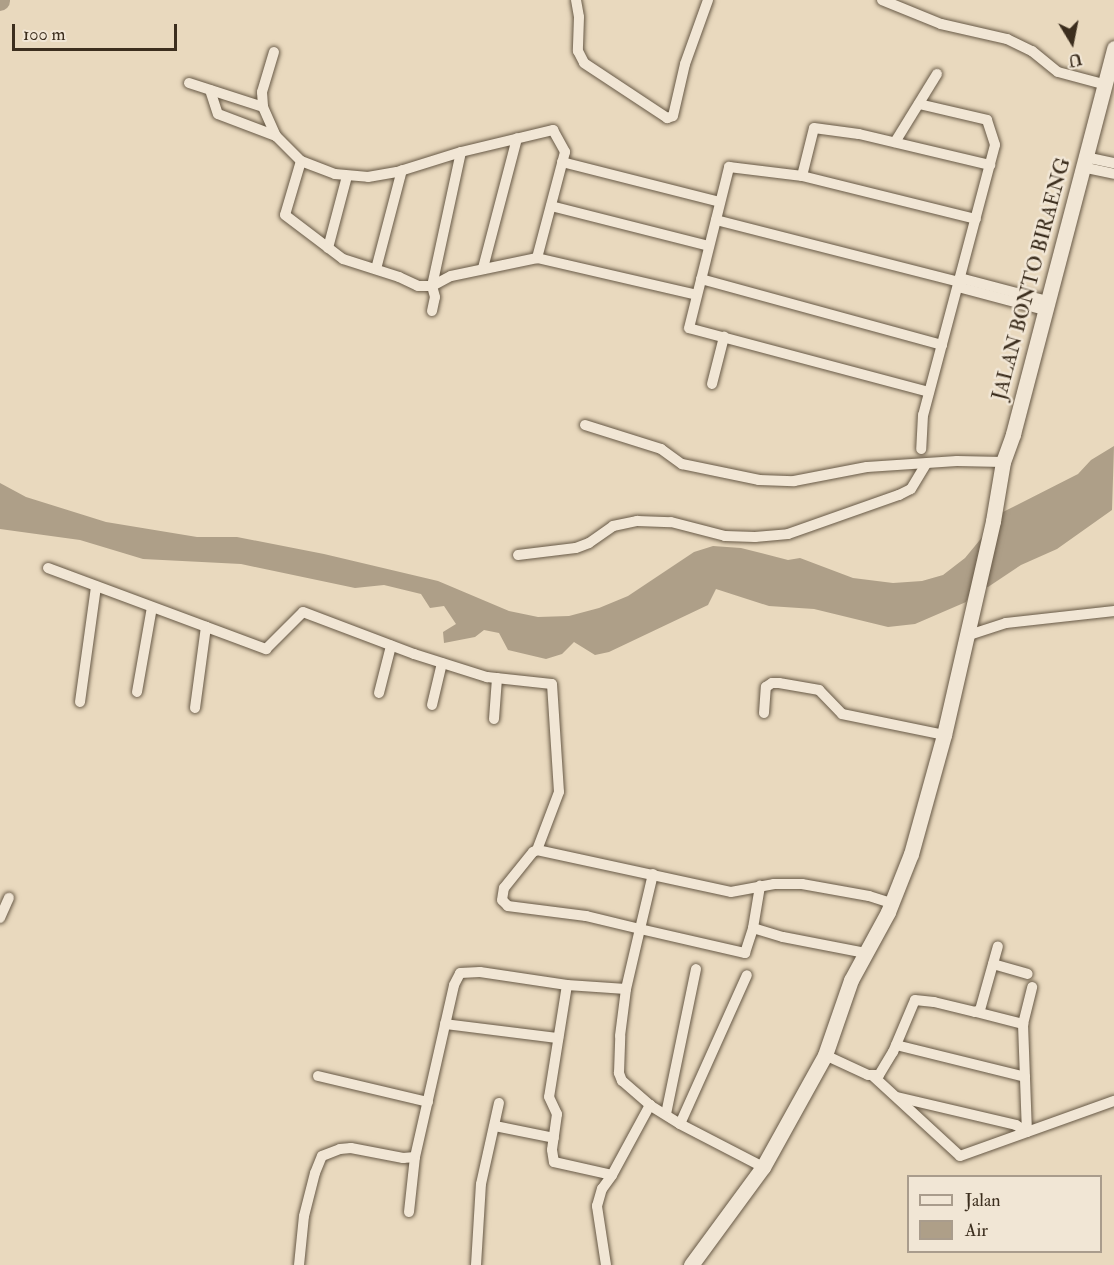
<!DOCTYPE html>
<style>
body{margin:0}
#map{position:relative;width:1114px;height:1265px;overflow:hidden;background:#e9d9be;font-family:"IM FELL Double Pica",serif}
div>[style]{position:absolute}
.water>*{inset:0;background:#ae9f88}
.river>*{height:20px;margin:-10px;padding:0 10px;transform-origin:10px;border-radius:10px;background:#ae9f88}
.roads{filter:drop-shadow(0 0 2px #675946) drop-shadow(0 0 2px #675946)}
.street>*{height:10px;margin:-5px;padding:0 5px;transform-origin:5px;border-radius:5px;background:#f1e6d5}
.secondary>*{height:15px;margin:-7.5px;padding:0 7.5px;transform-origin:7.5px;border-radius:7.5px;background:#f1e6d5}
span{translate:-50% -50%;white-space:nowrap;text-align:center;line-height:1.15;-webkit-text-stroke:5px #f1e6d5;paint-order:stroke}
.street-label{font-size:20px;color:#3c2e1e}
.legend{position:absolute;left:907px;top:1175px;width:195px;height:78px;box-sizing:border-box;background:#f1e6d5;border:2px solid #a99c8c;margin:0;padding:8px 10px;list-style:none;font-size:18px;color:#3c2e1e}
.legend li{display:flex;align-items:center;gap:12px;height:30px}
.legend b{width:30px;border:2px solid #a99c8c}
.north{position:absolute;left:1042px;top:12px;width:60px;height:60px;-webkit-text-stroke:4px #f1e6d5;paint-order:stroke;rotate:170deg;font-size:16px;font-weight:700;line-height:24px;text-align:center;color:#3c2e1e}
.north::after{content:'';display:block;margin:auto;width:21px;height:27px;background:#3c2e1e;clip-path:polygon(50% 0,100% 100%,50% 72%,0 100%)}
.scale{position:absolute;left:12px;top:24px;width:165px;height:27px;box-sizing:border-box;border:3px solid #3c2e1e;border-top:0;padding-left:8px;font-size:18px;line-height:21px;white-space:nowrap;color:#3c2e1e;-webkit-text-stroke:4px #f1e6d5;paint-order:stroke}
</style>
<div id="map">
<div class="water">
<div style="clip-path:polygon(1114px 446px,1112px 510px,1057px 549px,1021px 565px,988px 587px,974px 585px,966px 602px,915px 624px,888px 627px,814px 609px,769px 606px,716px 589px,708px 605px,609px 652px,595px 655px,574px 642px,562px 654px,546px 659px,508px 650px,499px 633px,484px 630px,475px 637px,444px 643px,443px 632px,456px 624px,444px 606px,430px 608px,421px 594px,384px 585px,355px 588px,241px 564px,143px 559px,80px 540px,0 529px,0 483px,26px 497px,106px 522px,197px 537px,237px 537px,324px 554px,438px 581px,509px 611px,538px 617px,569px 616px,599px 608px,628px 596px,694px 552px,713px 546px,741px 548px,788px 560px,800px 558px,853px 578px,893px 583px,922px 581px,943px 575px,965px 558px,1003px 512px,1078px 474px,1091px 460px)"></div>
</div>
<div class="river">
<div style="left:0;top:1px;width:1px;rotate:-90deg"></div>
</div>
<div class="roads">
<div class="street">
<div style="left:576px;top:0;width:17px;rotate:80deg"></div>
<div style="left:579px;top:17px;width:34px;rotate:92deg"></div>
<div style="left:578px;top:51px;width:13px;rotate:63deg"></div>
<div style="left:584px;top:63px;width:100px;rotate:33.5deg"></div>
<div style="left:667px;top:118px;width:6px;rotate:-18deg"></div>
<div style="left:673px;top:116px;width:53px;rotate:-77deg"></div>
<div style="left:685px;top:64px;width:68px;rotate:-70.2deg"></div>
<div style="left:882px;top:0;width:64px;rotate:22.1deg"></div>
<div style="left:941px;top:24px;width:68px;rotate:12.8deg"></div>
<div style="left:1007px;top:39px;width:28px;rotate:26deg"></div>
<div style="left:1032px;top:51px;width:33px;rotate:39deg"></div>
<div style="left:1058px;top:72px;width:47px;rotate:14.9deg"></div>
<div style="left:274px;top:52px;width:42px;rotate:106.7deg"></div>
<div style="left:262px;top:92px;width:15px;rotate:86deg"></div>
<div style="left:263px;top:107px;width:32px;rotate:66deg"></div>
<div style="left:276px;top:136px;width:35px;rotate:45deg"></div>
<div style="left:301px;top:161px;width:36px;rotate:21deg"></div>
<div style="left:335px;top:174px;width:33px;rotate:5deg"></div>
<div style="left:368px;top:177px;width:29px;rotate:-10deg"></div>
<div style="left:397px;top:172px;width:67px;rotate:-17.4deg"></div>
<div style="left:461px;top:152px;width:95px;rotate:-13.4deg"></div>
<div style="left:553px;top:130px;width:25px;rotate:61deg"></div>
<div style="left:565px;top:152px;width:110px;rotate:104.8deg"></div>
<div style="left:189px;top:83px;width:78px;rotate:18deg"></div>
<div style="left:210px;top:90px;width:25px;rotate:72deg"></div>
<div style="left:218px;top:114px;width:62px;rotate:20.8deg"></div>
<div style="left:919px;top:104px;width:70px;rotate:13.2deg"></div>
<div style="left:987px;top:120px;width:26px;rotate:72deg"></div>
<div style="left:995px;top:145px;width:279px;rotate:104.9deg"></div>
<div style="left:923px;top:415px;width:34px;rotate:93deg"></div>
<div style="left:895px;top:142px;width:80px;rotate:-58.3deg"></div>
<div style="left:1085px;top:157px;width:30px;rotate:12deg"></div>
<div style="left:301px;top:161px;width:56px;rotate:106.5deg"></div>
<div style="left:285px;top:215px;width:73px;rotate:37.2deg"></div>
<div style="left:343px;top:259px;width:59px;rotate:17.8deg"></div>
<div style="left:399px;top:277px;width:21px;rotate:25deg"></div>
<div style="left:418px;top:286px;width:14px"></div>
<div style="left:432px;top:286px;width:21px;rotate:-28deg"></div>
<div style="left:451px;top:276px;width:88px;rotate:-11.8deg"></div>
<div style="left:537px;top:258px;width:164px;rotate:13deg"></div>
<div style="left:562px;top:162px;width:163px;rotate:14.2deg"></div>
<div style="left:1082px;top:167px;width:33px;rotate:12deg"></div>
<div style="left:802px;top:176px;width:49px;rotate:-76deg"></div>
<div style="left:814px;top:128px;width:45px;rotate:7.6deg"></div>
<div style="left:859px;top:134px;width:135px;rotate:13.3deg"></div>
<div style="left:551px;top:206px;width:163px;rotate:14.2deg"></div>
<div style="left:716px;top:220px;width:251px;rotate:14.3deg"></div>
<div style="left:328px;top:248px;width:74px;rotate:-75.2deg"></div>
<div style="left:483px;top:268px;width:134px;rotate:-75.3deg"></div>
<div style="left:376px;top:269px;width:102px;rotate:-75.3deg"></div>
<div style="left:960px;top:278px;width:90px;rotate:14.8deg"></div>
<div style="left:701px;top:279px;width:250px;rotate:15.3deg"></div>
<div style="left:958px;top:287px;width:90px;rotate:14.8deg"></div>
<div style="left:432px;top:311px;width:14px;rotate:-78deg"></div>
<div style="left:435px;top:297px;width:11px;rotate:-105deg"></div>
<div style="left:432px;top:286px;width:137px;rotate:-77.8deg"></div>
<div style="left:712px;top:384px;width:49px;rotate:-75.7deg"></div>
<div style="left:929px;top:392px;width:248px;rotate:-165.1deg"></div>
<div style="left:689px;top:328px;width:166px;rotate:-76deg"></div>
<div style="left:729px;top:167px;width:74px;rotate:7deg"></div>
<div style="left:802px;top:176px;width:179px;rotate:13.9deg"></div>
<div style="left:585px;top:425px;width:80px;rotate:17.5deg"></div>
<div style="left:661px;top:449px;width:26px;rotate:36deg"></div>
<div style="left:682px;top:464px;width:79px;rotate:11.7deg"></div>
<div style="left:759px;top:480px;width:35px;rotate:2deg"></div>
<div style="left:794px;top:481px;width:74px;rotate:-10.9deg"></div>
<div style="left:867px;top:467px;width:90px;rotate:-3.8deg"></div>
<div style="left:957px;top:461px;width:46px;rotate:1.2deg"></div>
<div style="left:518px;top:555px;width:58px;rotate:-6.9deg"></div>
<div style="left:576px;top:548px;width:14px;rotate:-21deg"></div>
<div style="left:589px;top:543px;width:29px;rotate:-35deg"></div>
<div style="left:613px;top:526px;width:25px;rotate:-12deg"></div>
<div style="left:637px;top:521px;width:34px;rotate:2deg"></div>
<div style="left:671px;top:522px;width:56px;rotate:14.5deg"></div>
<div style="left:725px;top:536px;width:30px;rotate:2deg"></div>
<div style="left:755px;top:537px;width:33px;rotate:-5deg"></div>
<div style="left:788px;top:534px;width:118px;rotate:-19.4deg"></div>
<div style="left:899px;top:495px;width:13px;rotate:-27deg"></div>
<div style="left:911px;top:489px;width:29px;rotate:-59deg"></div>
<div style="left:48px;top:568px;width:233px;rotate:20.4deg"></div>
<div style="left:266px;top:649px;width:52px;rotate:-45deg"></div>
<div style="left:303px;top:612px;width:119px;rotate:20.7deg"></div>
<div style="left:414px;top:654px;width:77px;rotate:17.5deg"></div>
<div style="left:487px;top:677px;width:65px;rotate:6.1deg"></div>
<div style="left:552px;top:684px;width:108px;rotate:86.3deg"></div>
<div style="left:559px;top:792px;width:62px;rotate:110.8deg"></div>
<div style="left:966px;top:636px;width:42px;rotate:-18deg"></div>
<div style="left:1006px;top:623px;width:109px;rotate:-6.3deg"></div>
<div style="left:137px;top:692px;width:86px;rotate:-80deg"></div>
<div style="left:379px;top:693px;width:49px;rotate:-75.7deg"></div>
<div style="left:80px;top:702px;width:117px;rotate:-82.1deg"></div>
<div style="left:432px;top:705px;width:43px;rotate:-76.6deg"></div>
<div style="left:195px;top:708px;width:82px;rotate:-82.3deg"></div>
<div style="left:764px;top:713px;width:26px;rotate:-86deg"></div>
<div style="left:766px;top:687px;width:7px;rotate:-34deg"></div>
<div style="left:772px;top:683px;width:7px"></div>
<div style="left:779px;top:683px;width:41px;rotate:9.9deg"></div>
<div style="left:819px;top:690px;width:33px;rotate:46deg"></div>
<div style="left:842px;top:714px;width:104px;rotate:11.6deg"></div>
<div style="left:494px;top:719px;width:41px;rotate:-85.8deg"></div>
<div style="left:653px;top:874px;width:57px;rotate:103.3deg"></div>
<div style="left:640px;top:929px;width:108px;rotate:12.9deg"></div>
<div style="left:745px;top:953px;width:26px;rotate:-72deg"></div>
<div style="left:753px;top:928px;width:43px;rotate:-80.5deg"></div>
<div style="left:0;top:918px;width:22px;rotate:-66deg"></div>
<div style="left:753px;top:928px;width:31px;rotate:17deg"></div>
<div style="left:783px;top:937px;width:84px;rotate:11deg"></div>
<div style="left:993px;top:964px;width:36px;rotate:16deg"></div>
<div style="left:567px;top:985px;width:113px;rotate:99.1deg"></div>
<div style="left:549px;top:1097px;width:19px;rotate:65deg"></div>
<div style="left:557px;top:1114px;width:36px;rotate:98deg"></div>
<div style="left:552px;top:1150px;width:12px;rotate:81deg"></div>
<div style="left:554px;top:1162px;width:59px;rotate:12.6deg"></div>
<div style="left:612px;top:1175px;width:80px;rotate:-61.5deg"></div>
<div style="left:976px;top:1012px;width:49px;rotate:14.3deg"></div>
<div style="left:1023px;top:1024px;width:108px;rotate:87.9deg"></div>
<div style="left:445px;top:1024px;width:114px;rotate:7.1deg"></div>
<div style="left:1023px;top:1024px;width:38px;rotate:-76deg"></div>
<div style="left:896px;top:1045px;width:133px;rotate:13.9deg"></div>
<div style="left:825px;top:1055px;width:47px;rotate:24.9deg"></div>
<div style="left:868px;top:1075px;width:11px"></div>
<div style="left:879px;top:1075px;width:27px;rotate:-59deg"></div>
<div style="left:893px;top:1052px;width:56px;rotate:-67.1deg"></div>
<div style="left:915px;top:1000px;width:19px;rotate:6deg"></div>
<div style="left:934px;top:1002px;width:42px;rotate:13.7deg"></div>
<div style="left:975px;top:1012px;width:5px;rotate:-22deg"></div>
<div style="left:980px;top:1010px;width:66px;rotate:-74.3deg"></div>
<div style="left:318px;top:1076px;width:113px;rotate:13.3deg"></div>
<div style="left:873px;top:1076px;width:118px;rotate:42.6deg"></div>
<div style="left:960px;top:1156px;width:164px;rotate:-19.7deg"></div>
<div style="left:897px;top:1097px;width:122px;rotate:13.2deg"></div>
<div style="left:1016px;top:1125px;width:13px;rotate:32deg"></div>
<div style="left:666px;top:1114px;width:148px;rotate:-78.3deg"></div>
<div style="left:680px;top:1124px;width:163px;rotate:-65.8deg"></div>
<div style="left:495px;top:1126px;width:60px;rotate:11.5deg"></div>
<div style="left:763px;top:1167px;width:93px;rotate:-152.6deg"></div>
<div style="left:680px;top:1124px;width:36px;rotate:-148deg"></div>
<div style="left:650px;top:1105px;width:37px;rotate:-139deg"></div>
<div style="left:622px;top:1081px;width:9px;rotate:-111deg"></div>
<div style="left:619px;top:1073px;width:37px;rotate:-88deg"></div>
<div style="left:620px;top:1036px;width:47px;rotate:-82.7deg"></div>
<div style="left:626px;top:989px;width:62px;rotate:-76.9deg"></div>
<div style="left:640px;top:929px;width:56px;rotate:-166.5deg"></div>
<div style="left:586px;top:916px;width:79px;rotate:-172.7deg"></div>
<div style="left:508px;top:906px;width:8px;rotate:-135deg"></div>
<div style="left:502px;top:900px;width:12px;rotate:-81deg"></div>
<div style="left:504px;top:888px;width:46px;rotate:-51.1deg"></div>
<div style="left:533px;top:852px;width:4px;rotate:-27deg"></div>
<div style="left:537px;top:850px;width:198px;rotate:12.2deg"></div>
<div style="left:731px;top:892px;width:44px;rotate:-10.5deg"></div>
<div style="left:774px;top:884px;width:28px"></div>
<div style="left:802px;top:884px;width:68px;rotate:10.2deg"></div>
<div style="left:869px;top:896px;width:23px;rotate:18deg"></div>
<div style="left:409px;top:1212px;width:55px;rotate:-83.8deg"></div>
<div style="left:415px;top:1157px;width:176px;rotate:-77.2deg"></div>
<div style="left:454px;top:985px;width:13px;rotate:-63deg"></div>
<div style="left:460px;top:973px;width:20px;rotate:-3deg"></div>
<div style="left:480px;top:972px;width:88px;rotate:8.5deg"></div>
<div style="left:567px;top:985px;width:59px;rotate:3.9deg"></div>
<div style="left:299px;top:1265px;width:49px;rotate:-84.2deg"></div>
<div style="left:304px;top:1216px;width:44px;rotate:-75.7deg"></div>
<div style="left:315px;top:1173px;width:18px;rotate:-68deg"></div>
<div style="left:322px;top:1156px;width:19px;rotate:-21deg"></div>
<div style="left:340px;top:1149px;width:11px;rotate:-5deg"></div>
<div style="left:351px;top:1148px;width:53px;rotate:10.9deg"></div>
<div style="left:403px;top:1158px;width:12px;rotate:-5deg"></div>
<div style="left:476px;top:1265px;width:81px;rotate:-86.5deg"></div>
<div style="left:481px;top:1184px;width:83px;rotate:-77.5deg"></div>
<div style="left:606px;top:1265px;width:60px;rotate:-98.7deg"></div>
<div style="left:597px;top:1206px;width:18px;rotate:-74deg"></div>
<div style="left:602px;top:1189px;width:17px;rotate:-54deg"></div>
</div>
<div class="secondary">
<div style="left:691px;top:1265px;width:122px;rotate:-53.7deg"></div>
<div style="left:763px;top:1167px;width:128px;rotate:-61deg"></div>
<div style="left:825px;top:1055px;width:79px;rotate:-70.9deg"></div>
<div style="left:851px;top:980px;width:77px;rotate:-61.4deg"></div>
<div style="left:888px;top:912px;width:62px;rotate:-68.4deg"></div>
<div style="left:911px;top:854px;width:123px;rotate:-74.5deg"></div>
<div style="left:944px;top:735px;width:220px;rotate:-77.1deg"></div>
<div style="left:993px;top:521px;width:60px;rotate:-80.4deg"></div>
<div style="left:1003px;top:462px;width:30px;rotate:-70deg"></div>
<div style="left:1013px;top:434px;width:399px;rotate:-75.3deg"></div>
</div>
</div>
<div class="street-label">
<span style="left:1031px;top:279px;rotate:-75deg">JALAN BONTO BIRAENG</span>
</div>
<ul class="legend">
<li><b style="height:8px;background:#f1e6d5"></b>Jalan</li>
<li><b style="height:16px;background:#ae9f88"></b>Air</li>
</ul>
<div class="north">U</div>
<div class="scale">100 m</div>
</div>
